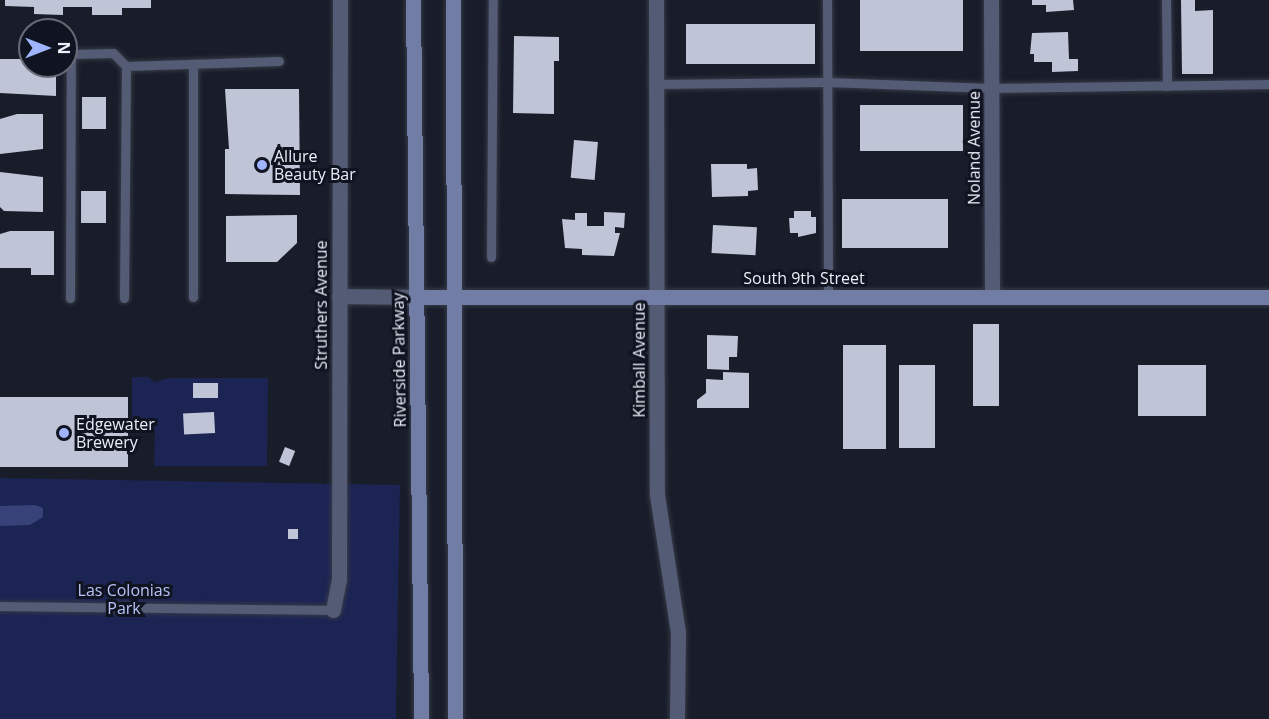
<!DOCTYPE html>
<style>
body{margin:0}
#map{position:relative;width:1269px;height:719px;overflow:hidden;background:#191d2a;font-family:"Open Sans",sans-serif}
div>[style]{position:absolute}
.green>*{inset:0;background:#1c2454;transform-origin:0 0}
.water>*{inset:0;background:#374279}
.building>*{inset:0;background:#bfc4d7;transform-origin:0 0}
.roads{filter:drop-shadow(0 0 2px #363a47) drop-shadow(0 0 2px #363a47)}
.lane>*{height:9px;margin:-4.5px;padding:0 4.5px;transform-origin:4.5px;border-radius:4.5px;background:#545b74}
.street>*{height:15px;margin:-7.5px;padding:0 7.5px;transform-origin:7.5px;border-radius:7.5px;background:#545b74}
.secondary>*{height:15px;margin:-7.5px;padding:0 7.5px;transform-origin:7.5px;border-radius:7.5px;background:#727da6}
.dots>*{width:16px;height:16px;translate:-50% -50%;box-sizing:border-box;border:3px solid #101320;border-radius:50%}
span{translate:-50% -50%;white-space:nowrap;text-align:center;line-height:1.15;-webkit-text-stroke:6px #101320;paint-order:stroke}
.street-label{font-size:16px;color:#ebeef8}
.poi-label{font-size:16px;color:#ebeef8}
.left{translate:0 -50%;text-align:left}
.park-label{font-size:16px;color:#b7c5f9}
.north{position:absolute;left:18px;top:18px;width:60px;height:60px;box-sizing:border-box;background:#101320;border:2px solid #686b76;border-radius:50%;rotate:90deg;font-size:16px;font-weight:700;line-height:24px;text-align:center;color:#ebeef8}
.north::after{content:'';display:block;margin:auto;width:21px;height:27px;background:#a0b3fd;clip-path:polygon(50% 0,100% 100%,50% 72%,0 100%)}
</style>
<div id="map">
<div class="green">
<div style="clip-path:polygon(132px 377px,149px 377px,154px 382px,169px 378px,268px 378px,267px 466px,154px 466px,155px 430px,132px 429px)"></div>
<div style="left:0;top:478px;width:400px;height:241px;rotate:1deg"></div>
</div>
<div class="water">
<div style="clip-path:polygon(35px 505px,43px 508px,43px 517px,30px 525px,0 526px,0 506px)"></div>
</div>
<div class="building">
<div style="clip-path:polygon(5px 0,151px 0,151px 8px,122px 8px,122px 15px,92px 15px,92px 7px,63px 7px,63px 15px,34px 14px,34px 7px,5px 6px)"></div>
<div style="left:860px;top:0;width:103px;height:51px"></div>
<div style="clip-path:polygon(1032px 0,1073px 0,1074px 10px,1046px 12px,1046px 5px,1032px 5px)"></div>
<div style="clip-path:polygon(1181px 0,1195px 0,1195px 11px,1213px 10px,1213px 74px,1182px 74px)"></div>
<div style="left:686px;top:24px;width:129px;height:40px"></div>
<div style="clip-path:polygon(1068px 32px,1069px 59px,1078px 59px,1078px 71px,1052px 72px,1052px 62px,1034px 62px,1034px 54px,1030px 54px,1032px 33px)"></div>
<div style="clip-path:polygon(514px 36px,559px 37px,559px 61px,554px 61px,554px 114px,513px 113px)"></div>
<div style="clip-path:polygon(0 59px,30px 59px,30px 66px,56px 66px,56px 96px,0 93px)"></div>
<div style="clip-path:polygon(225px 89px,299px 89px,300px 195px,225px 194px,225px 149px,229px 149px)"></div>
<div style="left:82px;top:97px;width:24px;height:32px"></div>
<div style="left:963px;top:105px;width:46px;height:103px;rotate:90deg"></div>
<div style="clip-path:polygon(17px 114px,43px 114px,43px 149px,0 154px,0 119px)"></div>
<div style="left:574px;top:140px;width:24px;height:38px;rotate:5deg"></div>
<div style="clip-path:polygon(711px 164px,747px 164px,747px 169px,757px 168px,758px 190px,748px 191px,748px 196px,712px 197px)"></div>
<div style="clip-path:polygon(0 172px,43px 177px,43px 212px,4px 211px,0 207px)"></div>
<div style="left:81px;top:191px;width:25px;height:32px"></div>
<div style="left:948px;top:199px;width:49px;height:106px;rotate:90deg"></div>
<div style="clip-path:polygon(794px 211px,811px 211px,811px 217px,816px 217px,816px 233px,798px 237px,798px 233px,790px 233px,789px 218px,794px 218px)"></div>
<div style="clip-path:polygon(604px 212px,625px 213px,624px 228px,615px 227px,615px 233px,620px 233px,614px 256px,582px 255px,582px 249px,565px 248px,562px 219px,575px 220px,575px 213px,587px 213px,587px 226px,604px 226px)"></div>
<div style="clip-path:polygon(297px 215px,297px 243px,277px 262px,226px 262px,226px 216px)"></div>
<div style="left:713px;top:225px;width:44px;height:28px;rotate:3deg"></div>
<div style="clip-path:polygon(10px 231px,54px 231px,54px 275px,31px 275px,31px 268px,0 268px,0 234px)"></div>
<div style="left:973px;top:324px;width:26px;height:82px"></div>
<div style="clip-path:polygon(707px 335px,738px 336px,737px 357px,729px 357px,729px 370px,707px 369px)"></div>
<div style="left:843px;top:345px;width:43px;height:104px"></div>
<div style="left:899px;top:365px;width:36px;height:83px"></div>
<div style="left:1138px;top:365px;width:68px;height:51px"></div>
<div style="clip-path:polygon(723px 372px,749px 373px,749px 408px,697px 408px,697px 400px,706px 393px,706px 379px,723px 380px)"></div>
<div style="left:193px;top:383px;width:25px;height:15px"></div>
<div style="left:0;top:397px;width:128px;height:70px"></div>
<div style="left:214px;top:412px;width:21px;height:31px;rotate:87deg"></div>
<div style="left:285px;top:447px;width:11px;height:16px;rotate:22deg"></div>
<div style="left:288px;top:529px;width:10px;height:10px"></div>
</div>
<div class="roads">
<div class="lane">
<div style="left:827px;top:0;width:295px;rotate:89.8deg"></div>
<div style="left:1166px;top:0;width:86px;rotate:89.3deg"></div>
<div style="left:656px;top:84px;width:171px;rotate:-0.7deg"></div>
<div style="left:827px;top:82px;width:164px;rotate:2.1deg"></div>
<div style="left:991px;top:88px;width:278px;rotate:-0.8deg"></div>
<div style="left:491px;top:257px;width:257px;rotate:-89.6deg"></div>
<div style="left:193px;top:297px;width:233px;rotate:-90deg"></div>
<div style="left:70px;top:298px;width:244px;rotate:-89.8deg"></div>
<div style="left:71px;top:54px;width:42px;rotate:-1.4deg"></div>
<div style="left:113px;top:53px;width:18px;rotate:45deg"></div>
<div style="left:126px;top:66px;width:153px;rotate:-1.9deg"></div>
<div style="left:124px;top:298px;width:232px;rotate:-89.5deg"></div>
<div style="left:0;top:606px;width:333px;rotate:0.7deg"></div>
</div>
<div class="street">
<div style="left:656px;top:0;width:495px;rotate:89.9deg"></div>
<div style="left:657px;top:495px;width:140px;rotate:81.3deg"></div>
<div style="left:678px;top:633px;width:86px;rotate:90.7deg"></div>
<div style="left:991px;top:0;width:296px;rotate:89.8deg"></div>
<div style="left:339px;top:296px;width:77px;rotate:0.7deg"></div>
<div style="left:333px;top:610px;width:31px;rotate:-79deg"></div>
<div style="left:339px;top:580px;width:580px;rotate:-89.9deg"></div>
</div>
<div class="secondary">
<div style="left:413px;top:0;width:719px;rotate:89.36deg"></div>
<div style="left:453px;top:0;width:719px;rotate:89.84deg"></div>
<div style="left:416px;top:297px;width:853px"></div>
</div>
</div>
<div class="dots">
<div style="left:262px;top:165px;background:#a0b3fd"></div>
<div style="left:64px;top:433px;background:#a0b3fd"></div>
</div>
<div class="street-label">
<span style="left:974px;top:148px;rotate:-90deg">Noland Avenue</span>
<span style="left:804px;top:278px">South 9th Street</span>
<span style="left:321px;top:305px;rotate:-90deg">Struthers Avenue</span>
<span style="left:399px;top:360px;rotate:-91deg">Riverside Parkway</span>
<span style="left:639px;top:360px;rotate:-90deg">Kimball Avenue</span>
</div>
<div class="poi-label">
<span class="left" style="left:274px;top:165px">Allure<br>Beauty Bar</span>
<span class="left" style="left:76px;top:433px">Edgewater<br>Brewery</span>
</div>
<div class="park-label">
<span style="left:124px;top:599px">Las Colonias<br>Park</span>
</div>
<div class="north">N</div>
</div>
